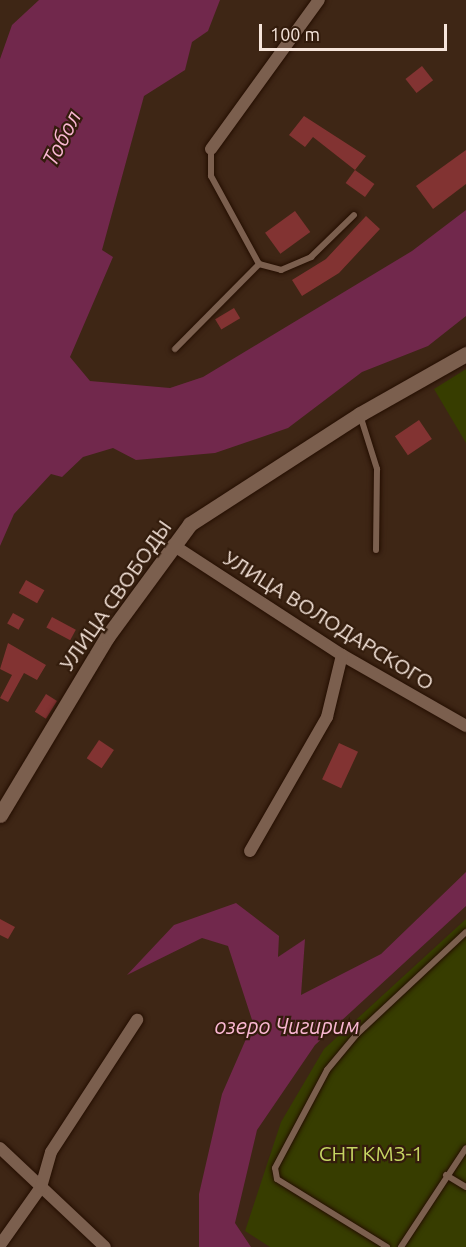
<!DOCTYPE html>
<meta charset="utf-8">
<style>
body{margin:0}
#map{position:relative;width:466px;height:1247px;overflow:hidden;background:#3e2615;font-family:Ubuntu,sans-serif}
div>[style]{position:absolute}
.green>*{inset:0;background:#373d00}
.water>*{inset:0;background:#71284c}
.building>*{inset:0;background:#823332;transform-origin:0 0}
.roads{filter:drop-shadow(0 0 2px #240e01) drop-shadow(0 0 2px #240e01)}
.service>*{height:6px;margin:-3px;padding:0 3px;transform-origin:3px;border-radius:3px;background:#7b5f4e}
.minor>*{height:12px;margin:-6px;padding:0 6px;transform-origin:6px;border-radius:6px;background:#7b5f4e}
.tertiary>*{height:15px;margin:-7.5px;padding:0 7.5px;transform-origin:7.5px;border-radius:7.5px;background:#7b5f4e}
span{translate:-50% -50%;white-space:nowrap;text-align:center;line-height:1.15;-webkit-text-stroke:4.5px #331c0c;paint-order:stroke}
.street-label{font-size:21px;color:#f6e5db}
.park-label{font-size:21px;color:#c5d462}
.water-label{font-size:22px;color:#f9b7d2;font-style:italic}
.scale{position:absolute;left:259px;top:24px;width:188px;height:27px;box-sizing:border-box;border:3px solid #f6e5db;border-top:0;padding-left:8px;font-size:18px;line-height:21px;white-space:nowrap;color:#f6e5db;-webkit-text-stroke:4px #331c0c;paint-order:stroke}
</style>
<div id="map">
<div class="green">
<div style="clip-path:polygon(466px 369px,466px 443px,434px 389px)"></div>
<div style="clip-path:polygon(466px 919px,466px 1247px,270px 1247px,245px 1231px,281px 1122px,324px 1049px)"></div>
</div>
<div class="water">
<div style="clip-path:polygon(39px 0,220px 0,208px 31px,192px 42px,185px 70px,144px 96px,102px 250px,113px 257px,70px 357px,90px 381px,170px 388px,203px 377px,412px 251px,466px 210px,466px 316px,428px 346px,362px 372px,288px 428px,215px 453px,136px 460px,113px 448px,83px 457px,62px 477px,51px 474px,14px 514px,0 546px,0 59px,12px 25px)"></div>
<div style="clip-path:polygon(466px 872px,466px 906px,315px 1045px,257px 1130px,235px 1223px,251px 1247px,199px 1247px,199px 1194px,222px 1094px,253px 1023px,228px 946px,202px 938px,127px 975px,174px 925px,236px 903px,279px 936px,278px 957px,305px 939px,301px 995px,381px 954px)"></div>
</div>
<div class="building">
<div style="left:422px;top:66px;width:18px;height:21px;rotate:52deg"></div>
<div style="clip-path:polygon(304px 116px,366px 156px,355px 170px,313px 137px,305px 147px,289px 135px)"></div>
<div style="clip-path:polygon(466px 150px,466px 184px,433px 209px,416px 186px)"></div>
<div style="left:355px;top:170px;width:24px;height:16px;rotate:36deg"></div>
<div style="left:295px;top:211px;width:26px;height:37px;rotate:54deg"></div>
<div style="clip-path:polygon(366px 216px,380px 229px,339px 273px,302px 296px,292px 280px,326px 259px)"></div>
<div style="left:234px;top:308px;width:12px;height:22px;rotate:59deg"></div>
<div style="left:419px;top:420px;width:23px;height:29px;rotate:56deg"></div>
<div style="left:26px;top:580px;width:21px;height:15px;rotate:29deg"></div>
<div style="left:13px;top:613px;width:13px;height:12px;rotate:29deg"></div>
<div style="left:52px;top:617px;width:27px;height:12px;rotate:28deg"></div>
<div style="clip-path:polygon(8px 643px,46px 665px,37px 680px,24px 673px,8px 702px,0 698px,12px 675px,0 669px)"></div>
<div style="left:46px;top:694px;width:13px;height:21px;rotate:32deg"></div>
<div style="left:99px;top:740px;width:18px;height:22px;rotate:34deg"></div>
<div style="left:339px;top:743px;width:21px;height:40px;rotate:25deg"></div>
<div style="clip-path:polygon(0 919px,15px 927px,8px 939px,0 935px)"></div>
</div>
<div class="roads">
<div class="service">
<div style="left:211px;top:149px;width:27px;rotate:90deg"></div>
<div style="left:211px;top:176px;width:100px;rotate:61.4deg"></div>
<div style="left:259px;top:264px;width:23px;rotate:15deg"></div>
<div style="left:281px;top:270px;width:33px;rotate:-23deg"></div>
<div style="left:311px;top:257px;width:60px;rotate:-44.3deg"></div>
<div style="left:175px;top:349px;width:120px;rotate:-45.3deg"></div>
<div style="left:360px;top:415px;width:57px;rotate:72.5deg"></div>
<div style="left:377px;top:469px;width:81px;rotate:90.7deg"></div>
<div style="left:446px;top:1175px;width:23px;rotate:31deg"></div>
<div style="left:387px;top:1247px;width:129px;rotate:-148.3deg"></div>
<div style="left:277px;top:1179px;width:11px;rotate:-100deg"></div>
<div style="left:275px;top:1168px;width:111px;rotate:-62deg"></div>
<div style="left:327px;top:1070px;width:47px;rotate:-50.2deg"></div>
<div style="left:357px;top:1034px;width:149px;rotate:-43.1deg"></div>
<div style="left:401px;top:1247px;width:118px;rotate:-56.7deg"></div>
</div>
<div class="minor">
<div style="left:211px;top:149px;width:184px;rotate:-54.1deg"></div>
<div style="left:173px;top:545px;width:202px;rotate:33.1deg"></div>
<div style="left:342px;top:655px;width:143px;rotate:29.8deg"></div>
<div style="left:250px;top:851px;width:155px;rotate:-60.1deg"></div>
<div style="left:327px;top:717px;width:64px;rotate:-76.4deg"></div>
<div style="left:0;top:1148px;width:144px;rotate:43.3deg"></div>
<div style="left:0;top:1245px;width:71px;rotate:-54.7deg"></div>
<div style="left:41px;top:1187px;width:36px;rotate:-74deg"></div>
<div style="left:51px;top:1152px;width:158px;rotate:-56.9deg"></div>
</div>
<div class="tertiary">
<div style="left:0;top:815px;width:208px;rotate:-59deg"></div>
<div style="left:107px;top:637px;width:140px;rotate:-53.7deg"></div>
<div style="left:190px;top:524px;width:202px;rotate:-32.9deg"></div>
<div style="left:360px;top:414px;width:122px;rotate:-29.5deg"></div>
</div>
</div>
<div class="street-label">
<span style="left:115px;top:595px;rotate:-55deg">УЛИЦА СВОБОДЫ</span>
<span style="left:329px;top:620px;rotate:32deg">УЛИЦА ВОЛОДАРСКОГО</span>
</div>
<div class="park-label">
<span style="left:371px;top:1153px">СНТ КМЗ-1</span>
</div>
<div class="water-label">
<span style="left:61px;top:138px;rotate:-63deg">Тобол</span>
<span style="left:287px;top:1026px">озеро Чигирим</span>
</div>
<div class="scale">100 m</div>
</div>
